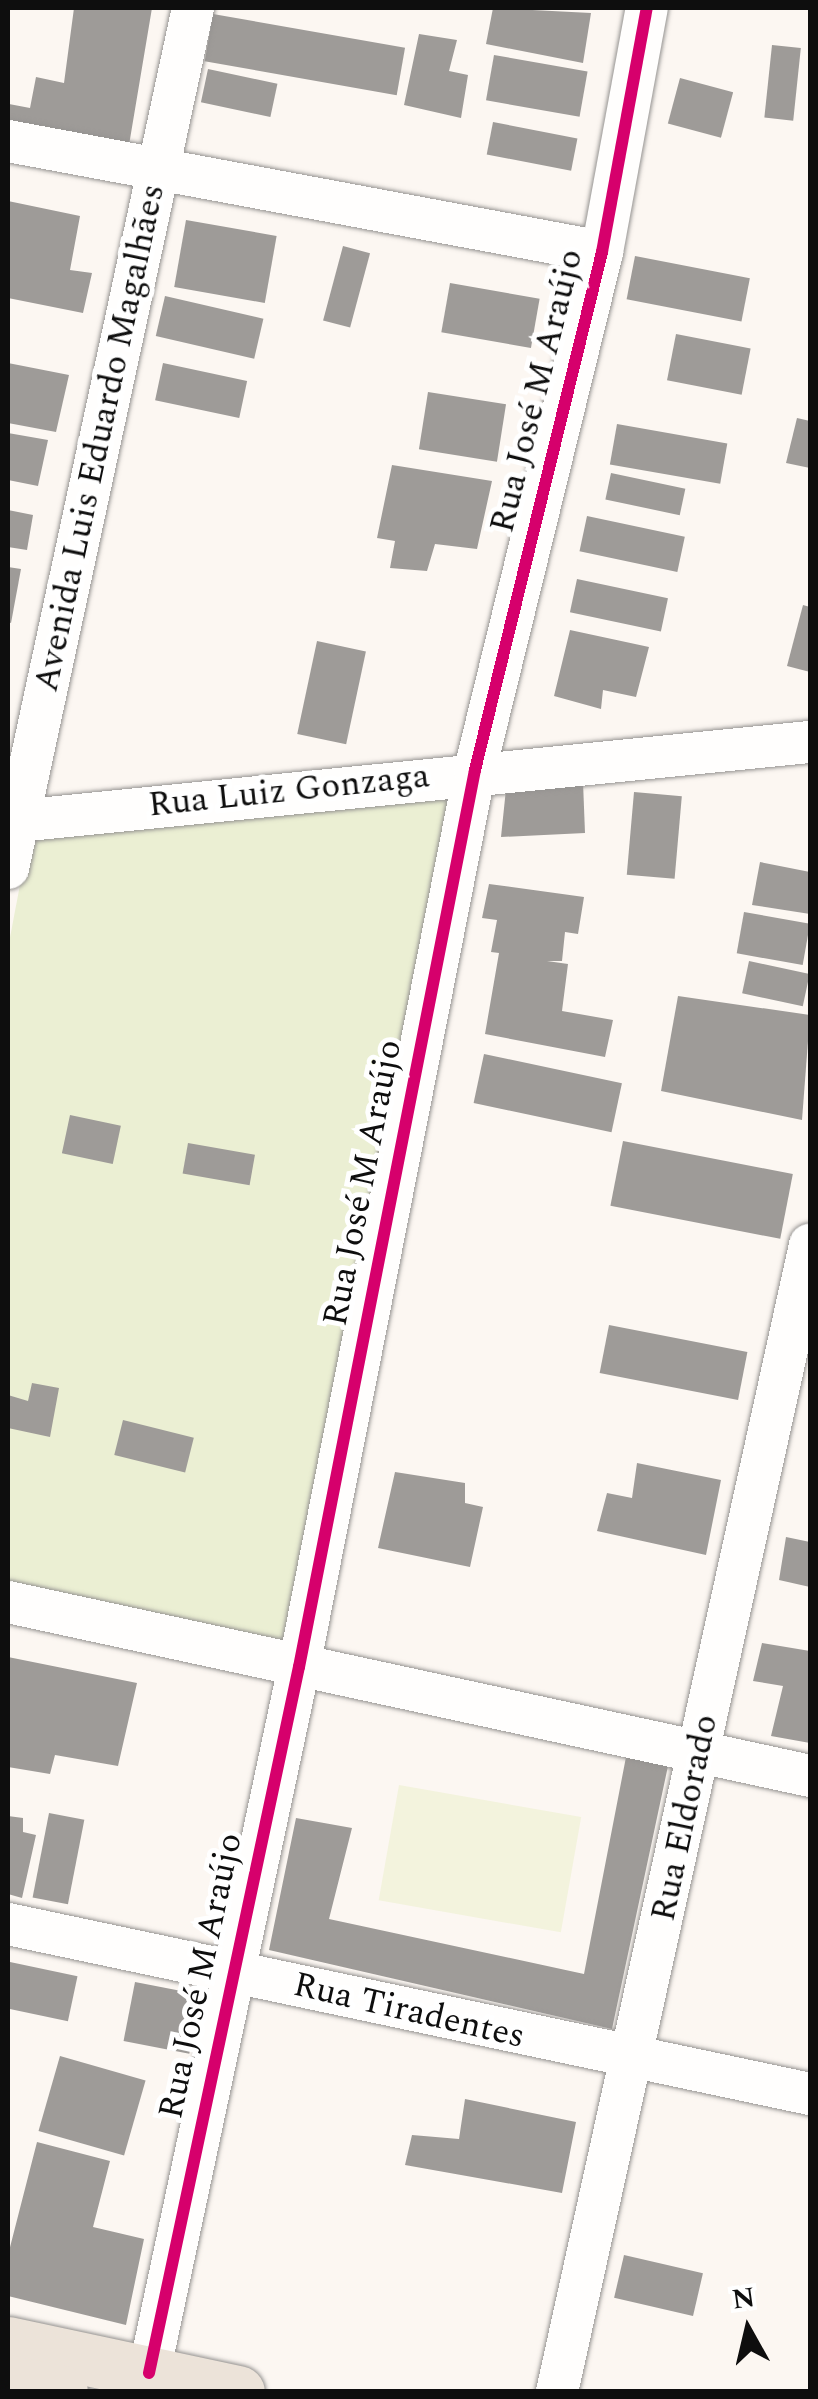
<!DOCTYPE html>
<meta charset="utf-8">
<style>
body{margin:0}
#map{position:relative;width:818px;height:2399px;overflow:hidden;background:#fcf7f2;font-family:Spectral,serif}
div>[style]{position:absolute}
.green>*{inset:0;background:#ebefd3}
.pitch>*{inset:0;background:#f3f3dd;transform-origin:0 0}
.building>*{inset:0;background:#9e9b98;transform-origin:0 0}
.roads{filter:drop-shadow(0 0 2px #959391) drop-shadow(0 0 2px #959391)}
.minor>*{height:42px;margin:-21px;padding:0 21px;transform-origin:21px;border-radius:21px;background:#fffefd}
.major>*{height:52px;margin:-26px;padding:0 26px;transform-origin:26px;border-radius:26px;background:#ece3d9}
.cycleway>*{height:12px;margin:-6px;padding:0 6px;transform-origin:6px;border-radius:6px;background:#d6006c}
span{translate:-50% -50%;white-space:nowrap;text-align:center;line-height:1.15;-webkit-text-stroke:10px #fff;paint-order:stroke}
.street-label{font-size:35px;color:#0e0e0e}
.frame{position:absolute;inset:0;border:10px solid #0e0e0e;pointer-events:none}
.north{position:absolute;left:698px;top:2279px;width:100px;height:100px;-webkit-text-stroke:8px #fff;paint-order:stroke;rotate:352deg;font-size:28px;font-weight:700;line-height:40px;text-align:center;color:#0e0e0e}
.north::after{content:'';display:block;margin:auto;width:35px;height:45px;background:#0e0e0e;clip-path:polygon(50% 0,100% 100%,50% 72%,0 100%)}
</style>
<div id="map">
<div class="green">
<div style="clip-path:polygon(456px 788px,290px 1642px,8px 1585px,8px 948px,30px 832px)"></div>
</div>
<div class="pitch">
<div style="left:399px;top:1785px;width:185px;height:117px;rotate:10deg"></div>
</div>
<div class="building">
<div style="clip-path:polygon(74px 8px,152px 8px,127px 157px,8px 136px,9px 104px,30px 108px,36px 77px,64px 83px)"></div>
<div style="clip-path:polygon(493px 8px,591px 13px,583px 63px,486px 44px)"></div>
<div style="left:213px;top:14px;width:195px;height:48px;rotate:10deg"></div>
<div style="clip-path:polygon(419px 34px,457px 40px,449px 71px,468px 75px,461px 118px,404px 105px)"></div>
<div style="left:772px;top:45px;width:29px;height:73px;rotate:6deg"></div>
<div style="left:494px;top:55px;width:95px;height:46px;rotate:10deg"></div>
<div style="left:208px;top:69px;width:71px;height:34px;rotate:12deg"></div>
<div style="left:680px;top:78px;width:55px;height:47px;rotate:15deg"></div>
<div style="left:493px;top:122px;width:86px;height:33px;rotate:11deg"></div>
<div style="clip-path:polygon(8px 201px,80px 216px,70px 270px,92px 273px,83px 313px,8px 298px)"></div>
<div style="left:186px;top:220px;width:92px;height:68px;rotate:10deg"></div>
<div style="left:343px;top:246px;width:28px;height:77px;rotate:15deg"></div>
<div style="left:635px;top:256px;width:117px;height:44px;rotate:11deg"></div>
<div style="left:450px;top:283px;width:91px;height:50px;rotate:10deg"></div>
<div style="left:165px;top:296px;width:101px;height:41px;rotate:13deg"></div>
<div style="left:676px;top:334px;width:76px;height:47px;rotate:11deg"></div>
<div style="clip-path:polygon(8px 363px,69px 375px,56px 432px,8px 423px)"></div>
<div style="left:163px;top:363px;width:86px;height:38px;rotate:12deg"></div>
<div style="left:428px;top:392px;width:79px;height:58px;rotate:9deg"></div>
<div style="clip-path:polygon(797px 418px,810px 421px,810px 468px,786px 463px)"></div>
<div style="left:617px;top:424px;width:112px;height:41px;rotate:10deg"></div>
<div style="clip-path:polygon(8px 433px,48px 440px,38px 486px,8px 480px)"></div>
<div style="clip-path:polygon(392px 465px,492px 481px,477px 549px,435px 544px,427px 571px,390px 568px,395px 541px,377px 538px)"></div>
<div style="left:611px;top:473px;width:76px;height:27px;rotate:12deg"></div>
<div style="clip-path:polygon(8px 510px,33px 515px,27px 550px,8px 547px)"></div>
<div style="left:587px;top:516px;width:100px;height:36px;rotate:12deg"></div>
<div style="clip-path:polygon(8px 567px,21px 569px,11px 623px,8px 622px)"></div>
<div style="left:577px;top:579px;width:93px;height:34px;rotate:12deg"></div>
<div style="clip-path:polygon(803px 605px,810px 607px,810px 672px,787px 666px)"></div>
<div style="clip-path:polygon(570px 630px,649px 647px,636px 697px,603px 690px,601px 709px,554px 696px)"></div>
<div style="left:317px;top:641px;width:50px;height:95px;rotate:12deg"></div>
<div style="clip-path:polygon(583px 782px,585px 833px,501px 837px,506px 789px)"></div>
<div style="left:634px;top:792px;width:48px;height:83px;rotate:5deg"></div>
<div style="clip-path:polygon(760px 862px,810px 872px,810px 914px,752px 905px)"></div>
<div style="clip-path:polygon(489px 884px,584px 897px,578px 934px,565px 932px,562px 961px,547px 961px,568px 964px,562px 1011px,613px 1020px,605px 1057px,485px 1034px,499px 953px,491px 952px,497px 920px,482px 918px)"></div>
<div style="left:744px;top:912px;width:67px;height:42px;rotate:10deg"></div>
<div style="left:749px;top:961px;width:62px;height:33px;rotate:12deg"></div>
<div style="clip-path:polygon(678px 996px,810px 1015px,802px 1120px,661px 1091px)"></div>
<div style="left:484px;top:1054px;width:141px;height:50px;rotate:12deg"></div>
<div style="left:70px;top:1115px;width:52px;height:39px;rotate:12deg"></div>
<div style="left:623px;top:1141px;width:173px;height:66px;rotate:11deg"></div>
<div style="left:188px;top:1143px;width:68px;height:31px;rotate:10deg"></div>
<div style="left:609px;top:1325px;width:141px;height:49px;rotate:11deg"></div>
<div style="clip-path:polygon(32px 1383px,59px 1388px,50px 1437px,8px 1428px,8px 1395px,28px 1401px)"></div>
<div style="left:123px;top:1420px;width:73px;height:36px;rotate:14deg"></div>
<div style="clip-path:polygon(637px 1463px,721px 1480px,706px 1555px,597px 1531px,607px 1493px,632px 1498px)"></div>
<div style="clip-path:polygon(395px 1472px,465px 1483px,465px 1503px,483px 1507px,470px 1567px,378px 1548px)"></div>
<div style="clip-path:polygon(786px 1537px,810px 1542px,810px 1587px,779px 1580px)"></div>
<div style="clip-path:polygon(762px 1643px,810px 1651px,810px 1743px,771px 1736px,783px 1686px,753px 1681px)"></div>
<div style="clip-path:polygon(8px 1657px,137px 1683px,118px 1766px,55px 1755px,50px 1774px,8px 1767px)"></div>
<div style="clip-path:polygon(626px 1757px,668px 1766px,612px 2029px,269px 1950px,296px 1818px,352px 1828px,329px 1919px,584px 1974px)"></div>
<div style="left:49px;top:1813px;width:36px;height:86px;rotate:11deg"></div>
<div style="clip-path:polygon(8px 1816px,23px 1818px,23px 1832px,36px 1835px,22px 1898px,8px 1894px)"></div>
<div style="left:10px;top:1962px;width:69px;height:46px;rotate:12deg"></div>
<div style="left:135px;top:1982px;width:67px;height:60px;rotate:11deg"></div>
<div style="left:60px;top:2056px;width:89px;height:78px;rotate:16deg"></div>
<div style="clip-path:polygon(465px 2099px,576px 2122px,562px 2193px,405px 2165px,412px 2135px,459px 2139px)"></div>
<div style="clip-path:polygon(37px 2142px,110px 2161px,93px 2227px,144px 2239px,126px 2325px,8px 2296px,8px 2255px)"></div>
<div style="left:624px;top:2255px;width:81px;height:44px;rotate:13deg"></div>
</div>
<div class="roads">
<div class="minor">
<div style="left:8px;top:141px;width:604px;rotate:10.58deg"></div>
<div style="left:8px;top:822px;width:806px;rotate:-5.7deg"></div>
<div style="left:8px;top:868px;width:880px;rotate:-77.86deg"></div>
<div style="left:8px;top:1602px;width:821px;rotate:12.24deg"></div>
<div style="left:8px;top:1924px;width:820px;rotate:11.97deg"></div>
<div style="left:149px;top:2373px;width:722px;rotate:-78.01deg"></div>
<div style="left:299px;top:1667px;width:914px;rotate:-78.9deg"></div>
<div style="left:475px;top:770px;width:533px;rotate:-76.22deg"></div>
<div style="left:602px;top:252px;width:248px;rotate:-79.6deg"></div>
<div style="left:557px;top:2392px;width:1175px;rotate:-77.56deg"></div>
</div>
<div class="major">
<div style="left:8px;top:2343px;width:236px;rotate:12deg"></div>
<div style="left:8px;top:2381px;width:55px;rotate:11.5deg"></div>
</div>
</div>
<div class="cycleway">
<div style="left:149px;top:2373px;width:722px;rotate:-78.01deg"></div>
<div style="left:299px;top:1667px;width:914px;rotate:-78.9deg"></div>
<div style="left:475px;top:770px;width:533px;rotate:-76.22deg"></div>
<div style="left:602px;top:252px;width:248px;rotate:-79.6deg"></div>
</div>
<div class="street-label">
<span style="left:537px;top:391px;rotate:-76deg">Rua José M Araújo</span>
<span style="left:100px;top:438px;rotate:-78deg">Avenida Luis Eduardo Magalhães</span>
<span style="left:289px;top:791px;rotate:-6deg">Rua Luiz Gonzaga</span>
<span style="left:363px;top:1183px;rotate:-79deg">Rua José M Araújo</span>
<span style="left:685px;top:1818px;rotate:-78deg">Rua Eldorado</span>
<span style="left:201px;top:1976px;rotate:-78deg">Rua José M Araújo</span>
<span style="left:409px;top:2011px;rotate:13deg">Rua Tiradentes</span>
</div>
<div class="frame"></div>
<div class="north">N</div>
</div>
